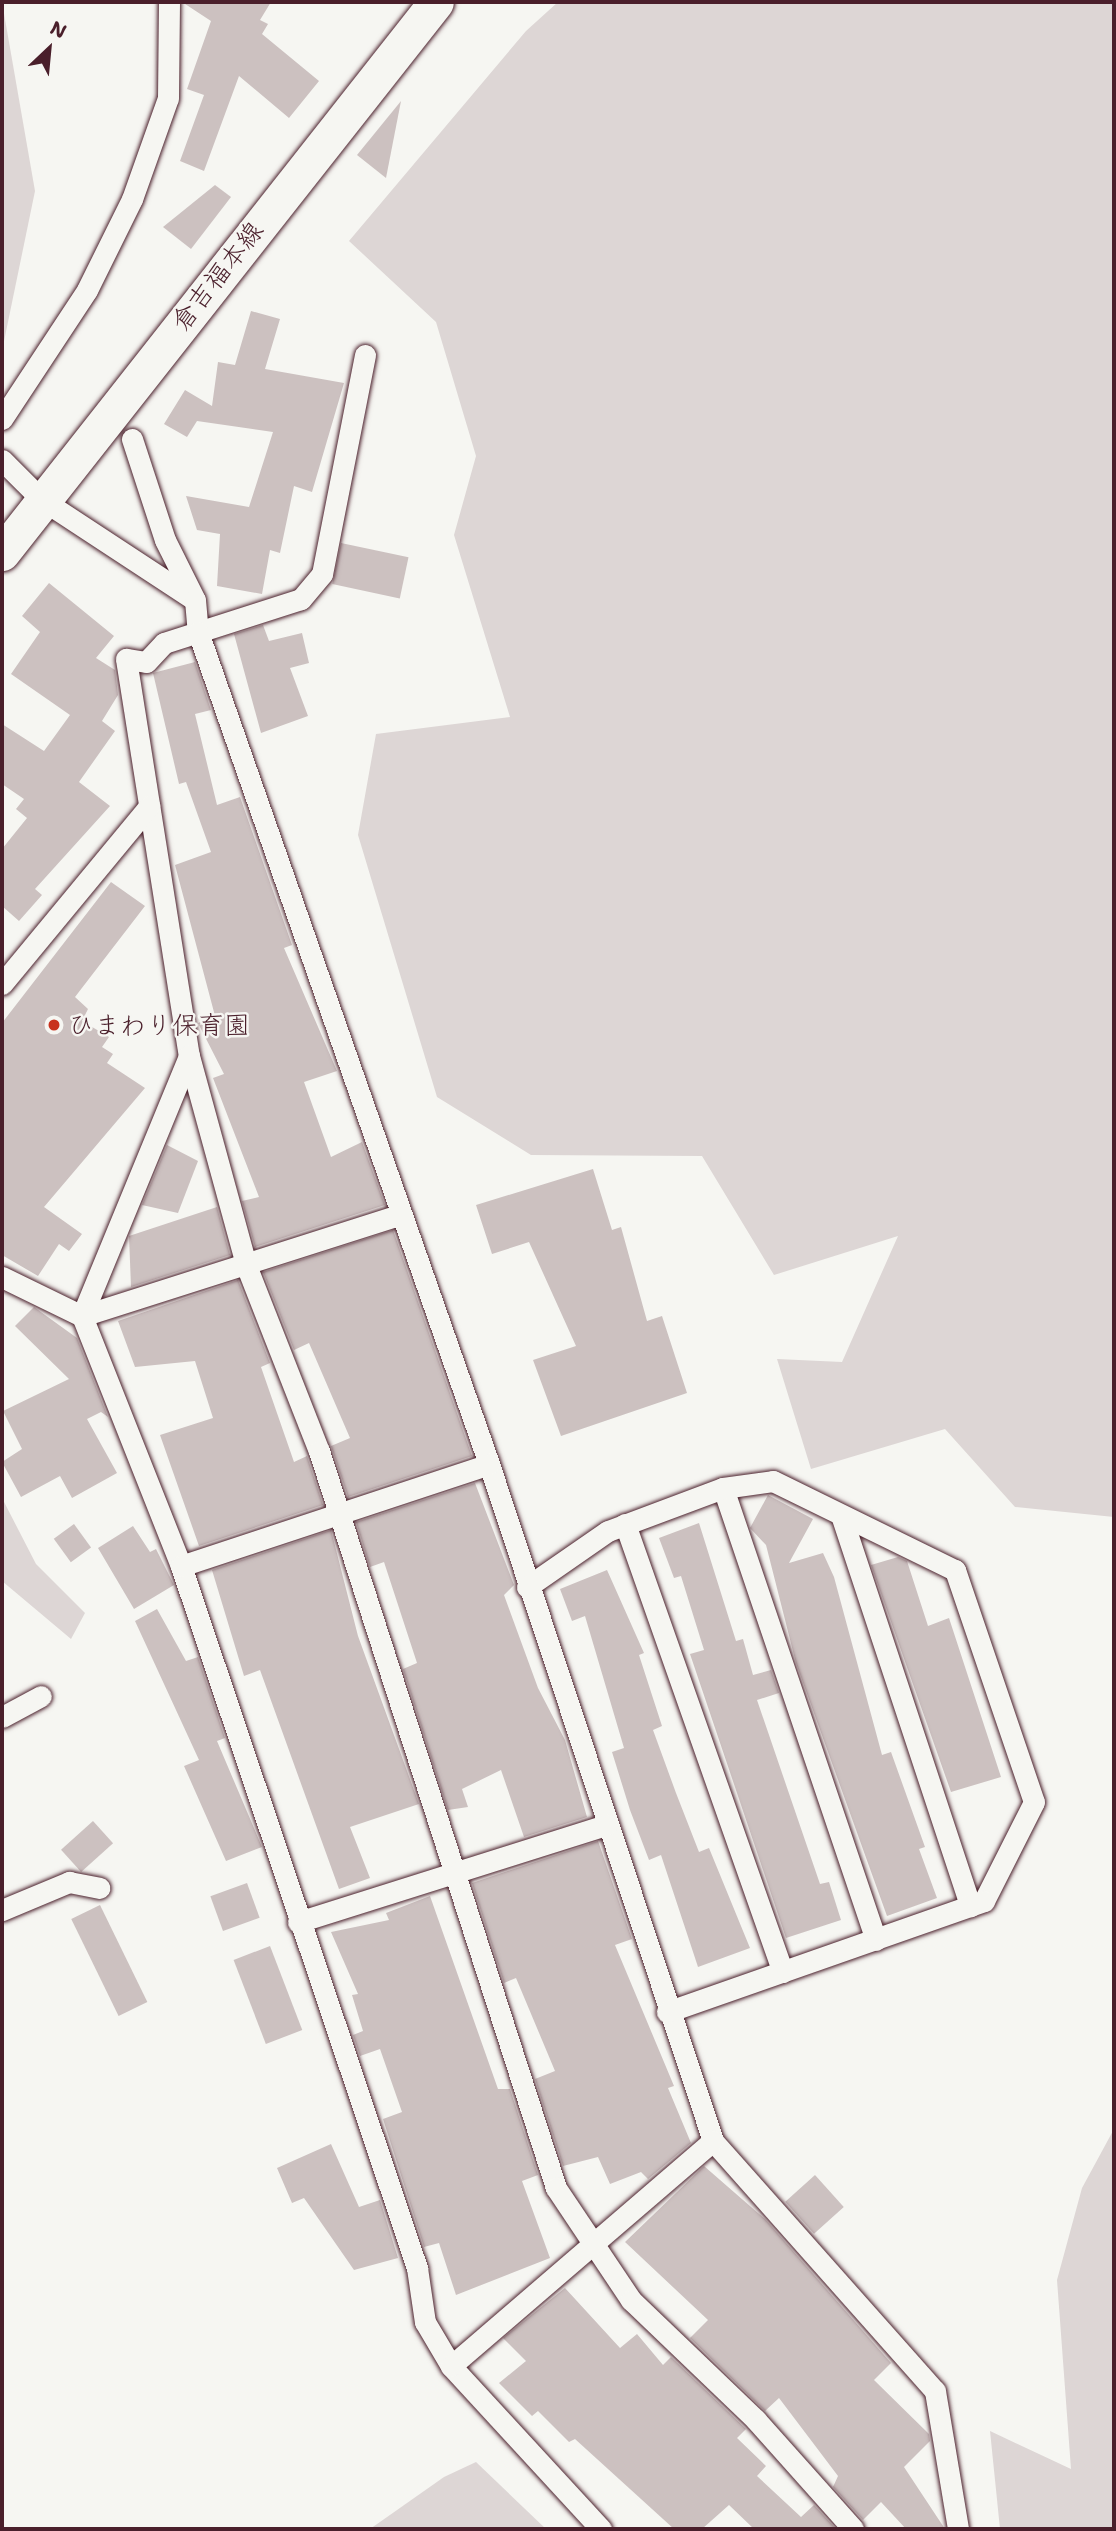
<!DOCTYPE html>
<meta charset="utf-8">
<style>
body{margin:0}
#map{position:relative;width:1116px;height:2531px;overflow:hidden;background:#f6f6f2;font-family:"Shantell Sans","Klee One",sans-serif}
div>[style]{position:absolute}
.green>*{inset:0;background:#ddd6d5}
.building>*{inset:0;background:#ccc1c0;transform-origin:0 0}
.roads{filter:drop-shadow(0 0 2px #4a1f2b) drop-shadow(0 0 2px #4a1f2b)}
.minor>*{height:21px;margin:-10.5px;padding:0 10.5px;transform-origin:10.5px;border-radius:10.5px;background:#f6f6f2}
.primary>*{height:35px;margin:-17.5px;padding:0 17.5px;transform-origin:17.5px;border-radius:17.5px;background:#f6f6f2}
.dots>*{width:19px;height:19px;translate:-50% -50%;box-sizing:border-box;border:4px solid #f6f6f2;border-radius:50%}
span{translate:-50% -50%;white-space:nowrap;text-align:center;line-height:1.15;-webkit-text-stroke:5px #f6f6f2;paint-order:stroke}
.street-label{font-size:26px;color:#4a1f2b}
.poi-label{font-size:26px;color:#4a1f2b}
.left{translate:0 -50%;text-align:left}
.frame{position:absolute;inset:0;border:4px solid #4a1f2b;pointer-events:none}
.north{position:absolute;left:14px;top:14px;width:70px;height:70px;-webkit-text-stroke:5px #f6f6f2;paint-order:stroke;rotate:26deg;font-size:19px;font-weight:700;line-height:28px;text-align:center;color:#4a1f2b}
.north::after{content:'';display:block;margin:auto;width:24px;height:32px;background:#4a1f2b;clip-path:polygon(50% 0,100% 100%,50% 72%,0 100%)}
</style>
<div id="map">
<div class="green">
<div style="clip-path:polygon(2px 2px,35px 191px,2px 351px)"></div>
<div style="clip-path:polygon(558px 2px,1114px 2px,1114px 1517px,1015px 1507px,945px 1429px,811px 1469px,777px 1359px,842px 1362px,898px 1236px,774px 1275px,702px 1156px,531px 1155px,437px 1097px,358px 835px,376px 734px,510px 717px,454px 535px,476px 456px,436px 322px,349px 241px,526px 31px)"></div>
<div style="clip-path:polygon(2px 1498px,36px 1564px,85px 1613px,71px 1639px,2px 1581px)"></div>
<div style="clip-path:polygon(1114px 2129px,1114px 2529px,1000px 2529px,990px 2431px,1071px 2469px,1057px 2280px,1082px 2188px)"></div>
<div style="clip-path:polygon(476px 2462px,546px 2529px,370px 2529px,444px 2477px)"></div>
</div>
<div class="building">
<div style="clip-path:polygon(182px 2px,271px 2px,260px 20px,268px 24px,262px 34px,319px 81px,289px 118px,239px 76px,204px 171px,180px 161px,204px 95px,187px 89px,211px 21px)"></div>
<div style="clip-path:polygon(401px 101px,386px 178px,357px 155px)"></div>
<div style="clip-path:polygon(215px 185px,231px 197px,191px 249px,163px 227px)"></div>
<div style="clip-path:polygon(251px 311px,280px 319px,265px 369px,344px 383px,312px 492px,294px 486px,280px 553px,270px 550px,262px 594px,217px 586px,220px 534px,197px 530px,186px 496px,249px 507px,273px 432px,197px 421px,187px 437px,164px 424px,185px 390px,212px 406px,218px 362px,235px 365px)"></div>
<div style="left:341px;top:543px;width:69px;height:42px;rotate:12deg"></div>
<div style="clip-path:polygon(49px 583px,114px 636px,96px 658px,115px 670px,118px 695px,102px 721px,115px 731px,79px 782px,110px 806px,35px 889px,42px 895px,19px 921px,2px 906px,2px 849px,27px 818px,16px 809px,24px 799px,2px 784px,2px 724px,44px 751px,70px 715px,11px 674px,40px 632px,22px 616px)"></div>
<div style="clip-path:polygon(263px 625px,269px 641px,302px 633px,309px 663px,290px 668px,308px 716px,261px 733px,234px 634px)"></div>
<div style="clip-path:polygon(195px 662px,211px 710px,195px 714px,217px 805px,240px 797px,292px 945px,284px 948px,337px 1071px,304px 1082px,331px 1157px,362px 1142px,385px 1205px,255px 1247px,242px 1201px,259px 1197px,213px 1078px,224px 1074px,198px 1023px,215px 1016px,175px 865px,211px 852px,186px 782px,179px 784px,153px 673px)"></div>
<div style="clip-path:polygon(111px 882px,145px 906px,75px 997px,88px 1009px,82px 1021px,109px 1037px,102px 1047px,113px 1054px,107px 1063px,145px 1088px,44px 1207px,82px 1234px,69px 1251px,59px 1244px,38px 1276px,2px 1255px,2px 1023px)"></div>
<div style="clip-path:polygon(167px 1145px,198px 1161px,178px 1213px,142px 1205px)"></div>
<div style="clip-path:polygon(593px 1169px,612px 1230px,621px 1227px,647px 1321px,662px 1316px,687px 1393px,561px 1436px,533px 1360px,576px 1346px,529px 1242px,492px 1254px,476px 1205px)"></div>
<div style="clip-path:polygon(217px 1207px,230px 1255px,131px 1287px,129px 1236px)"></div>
<div style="clip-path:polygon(393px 1230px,472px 1456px,348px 1497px,331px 1446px,350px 1438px,309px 1343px,294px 1350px,263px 1272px)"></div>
<div style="clip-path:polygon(238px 1280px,270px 1363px,261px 1367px,294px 1462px,307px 1456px,323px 1505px,199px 1546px,160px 1435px,213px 1418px,195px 1361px,135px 1367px,118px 1321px)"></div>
<div style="clip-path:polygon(34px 1307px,77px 1338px,108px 1417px,101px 1412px,87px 1419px,117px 1473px,72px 1498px,60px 1476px,21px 1497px,2px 1462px,22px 1449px,3px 1411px,69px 1379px,15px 1326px)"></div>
<div style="clip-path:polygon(475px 1483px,514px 1585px,504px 1595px,538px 1688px,565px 1740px,587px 1817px,524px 1837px,501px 1770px,462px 1789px,468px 1807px,448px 1810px,403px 1669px,417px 1663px,384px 1562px,370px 1567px,356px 1522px)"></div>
<div style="clip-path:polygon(768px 1495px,813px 1519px,789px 1563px,823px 1553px,834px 1577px,882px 1755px,891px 1752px,925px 1847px,919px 1849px,937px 1898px,887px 1916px,796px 1663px,766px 1545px,750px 1528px)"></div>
<div style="clip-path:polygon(699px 1523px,736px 1641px,743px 1639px,753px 1675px,771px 1670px,779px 1693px,757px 1700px,820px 1884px,829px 1882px,841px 1920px,786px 1938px,690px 1654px,704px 1650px,681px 1576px,674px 1578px,659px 1538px)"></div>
<div style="left:74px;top:1524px;width:29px;height:25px;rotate:54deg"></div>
<div style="clip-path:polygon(133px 1526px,150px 1552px,156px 1549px,174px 1585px,134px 1609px,98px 1548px)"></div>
<div style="clip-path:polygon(331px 1530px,358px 1636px,419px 1804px,350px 1827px,370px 1878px,339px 1889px,260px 1670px,244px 1676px,212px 1570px)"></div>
<div style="clip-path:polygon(898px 1557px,907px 1561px,928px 1626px,949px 1618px,1001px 1777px,951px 1792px,871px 1565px)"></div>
<div style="clip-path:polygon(607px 1570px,644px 1653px,639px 1655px,662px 1726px,653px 1730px,676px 1793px,699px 1852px,709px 1848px,750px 1948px,698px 1967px,661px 1855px,649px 1860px,630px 1810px,612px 1752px,624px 1748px,585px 1616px,572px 1621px,560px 1589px)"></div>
<div style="clip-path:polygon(157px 1609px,186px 1661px,198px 1657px,225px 1738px,217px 1741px,262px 1847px,226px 1861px,184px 1766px,199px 1760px,135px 1621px)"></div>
<div style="left:93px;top:1821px;width:30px;height:43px;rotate:48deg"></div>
<div style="clip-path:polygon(598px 1841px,632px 1939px,615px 1945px,674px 2086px,668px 2088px,691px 2143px,648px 2179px,641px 2172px,610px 2184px,598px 2157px,563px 2166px,535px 2079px,555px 2071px,516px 1978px,504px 1983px,472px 1883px)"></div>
<div style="left:247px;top:1883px;width:37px;height:39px;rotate:70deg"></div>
<div style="clip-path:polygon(430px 1896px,498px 2089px,510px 2089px,538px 2175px,522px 2181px,550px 2258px,456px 2295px,439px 2243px,424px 2247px,383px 2119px,402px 2112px,380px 2049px,360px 2056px,353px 2035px,363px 2031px,352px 1995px,358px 1994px,331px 1932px,389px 1920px,386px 1913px)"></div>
<div style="left:100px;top:1905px;width:108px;height:32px;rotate:64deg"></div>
<div style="left:270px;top:1946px;width:90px;height:39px;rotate:69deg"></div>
<div style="clip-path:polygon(331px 2144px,359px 2207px,380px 2200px,398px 2258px,354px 2270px,304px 2198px,292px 2203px,277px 2168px)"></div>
<div style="clip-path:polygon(704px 2166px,765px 2219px,891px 2363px,874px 2380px,929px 2434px,930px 2441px,904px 2467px,945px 2529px,906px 2529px,881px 2502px,863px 2520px,833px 2487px,838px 2476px,779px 2398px,765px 2411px,690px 2338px,708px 2320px,625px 2242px)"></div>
<div style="left:815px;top:2175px;width:43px;height:40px;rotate:48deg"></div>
<div style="clip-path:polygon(565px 2288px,620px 2348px,637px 2334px,663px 2365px,671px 2357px,746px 2429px,737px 2438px,766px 2466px,757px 2476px,801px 2517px,814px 2505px,836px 2529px,754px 2529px,729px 2505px,702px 2529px,674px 2529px,575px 2439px,569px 2442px,538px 2411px,532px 2416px,499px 2383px,526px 2361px,503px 2338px)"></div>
</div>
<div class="roads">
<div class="minor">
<div style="left:365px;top:355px;width:223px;rotate:101.1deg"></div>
<div style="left:322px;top:574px;width:33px;rotate:130deg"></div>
<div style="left:301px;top:599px;width:144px;rotate:162.2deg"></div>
<div style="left:164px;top:643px;width:26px;rotate:133deg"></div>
<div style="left:146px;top:662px;width:20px;rotate:-171deg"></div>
<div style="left:126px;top:659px;width:402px;rotate:81deg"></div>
<div style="left:189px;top:1056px;width:217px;rotate:74.7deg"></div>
<div style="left:246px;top:1265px;width:200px;rotate:68.6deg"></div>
<div style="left:319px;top:1451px;width:774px;rotate:72.17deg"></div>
<div style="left:556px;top:2188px;width:135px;rotate:56.2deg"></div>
<div style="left:631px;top:2300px;width:173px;rotate:43.8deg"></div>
<div style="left:756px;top:2420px;width:146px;rotate:48.3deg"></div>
<div style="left:2px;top:419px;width:154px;rotate:-56.6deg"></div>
<div style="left:87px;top:290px;width:102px;rotate:-63.7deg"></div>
<div style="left:132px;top:199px;width:107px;rotate:-70.4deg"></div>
<div style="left:168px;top:98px;width:96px;rotate:-89.4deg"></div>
<div style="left:132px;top:439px;width:106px;rotate:71.9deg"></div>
<div style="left:165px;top:540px;width:65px;rotate:63.4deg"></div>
<div style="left:2px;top:460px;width:55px;rotate:45deg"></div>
<div style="left:41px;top:499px;width:184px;rotate:33.3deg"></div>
<div style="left:195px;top:600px;width:32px;rotate:85deg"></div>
<div style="left:198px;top:632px;width:881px;rotate:70.72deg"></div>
<div style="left:489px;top:1464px;width:713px;rotate:71.69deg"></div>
<div style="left:713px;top:2141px;width:334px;rotate:48.4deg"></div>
<div style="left:935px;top:2391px;width:140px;rotate:80.5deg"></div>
<div style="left:2px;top:984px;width:231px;rotate:-50.4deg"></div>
<div style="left:189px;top:1056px;width:281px;rotate:112.4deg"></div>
<div style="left:82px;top:1316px;width:269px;rotate:68.4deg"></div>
<div style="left:181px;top:1566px;width:741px;rotate:71.42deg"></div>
<div style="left:417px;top:2268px;width:55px;rotate:81.6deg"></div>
<div style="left:425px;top:2322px;width:51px;rotate:59.4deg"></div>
<div style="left:451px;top:2366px;width:222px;rotate:47.4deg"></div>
<div style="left:2px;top:1277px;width:89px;rotate:26deg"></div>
<div style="left:82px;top:1316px;width:335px;rotate:-17.7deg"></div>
<div style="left:723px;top:1488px;width:477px;rotate:71.3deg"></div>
<div style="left:842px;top:1518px;width:409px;rotate:71.7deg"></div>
<div style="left:625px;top:1524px;width:475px;rotate:70.6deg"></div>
<div style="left:181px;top:1566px;width:324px;rotate:-18.3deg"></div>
<div style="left:527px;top:1587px;width:98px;rotate:-34.7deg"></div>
<div style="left:608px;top:1531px;width:123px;rotate:-20.5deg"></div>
<div style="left:723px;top:1488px;width:50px;rotate:-8deg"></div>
<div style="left:773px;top:1481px;width:203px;rotate:26.1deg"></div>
<div style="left:955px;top:1570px;width:245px;rotate:71.2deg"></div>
<div style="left:1034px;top:1802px;width:111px;rotate:116.8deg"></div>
<div style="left:984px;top:1901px;width:336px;rotate:160.7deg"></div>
<div style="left:2px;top:1717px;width:44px;rotate:-28.3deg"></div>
<div style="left:2px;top:1910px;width:73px;rotate:-22.7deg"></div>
<div style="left:69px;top:1882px;width:31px;rotate:11deg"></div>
<div style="left:298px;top:1922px;width:323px;rotate:-17.5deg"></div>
<div style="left:451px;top:2366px;width:345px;rotate:-40.7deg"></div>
</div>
<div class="primary">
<div style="left:2px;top:553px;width:701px;rotate:-51.77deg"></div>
</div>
</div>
<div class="dots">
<div style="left:54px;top:1025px;background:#c8321e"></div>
</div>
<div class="street-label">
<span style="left:217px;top:276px;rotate:-52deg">倉吉福本線</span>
</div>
<div class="poi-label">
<span class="left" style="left:68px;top:1025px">ひまわり保育園</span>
</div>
<div class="frame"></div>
<div class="north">N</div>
</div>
